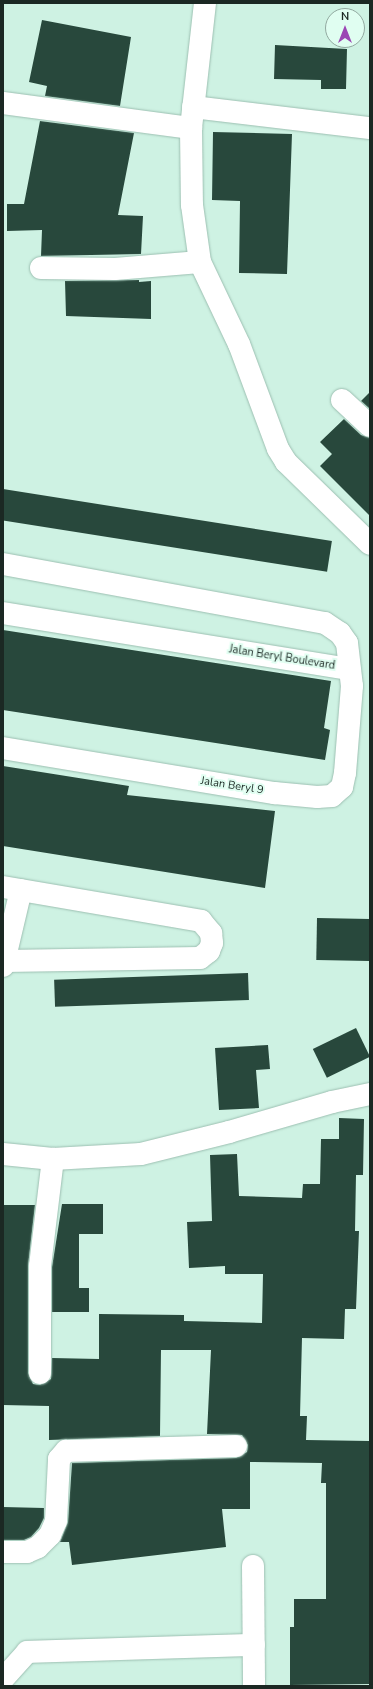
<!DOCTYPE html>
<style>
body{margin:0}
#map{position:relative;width:373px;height:1689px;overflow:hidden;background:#cef2e3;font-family:"Nunito Sans",sans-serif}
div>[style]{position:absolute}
.building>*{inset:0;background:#28483c;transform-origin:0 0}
.roads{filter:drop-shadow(0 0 1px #9cbfb1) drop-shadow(0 0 1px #9cbfb1)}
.minor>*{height:22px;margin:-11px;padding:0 11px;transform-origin:11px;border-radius:11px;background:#fff}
span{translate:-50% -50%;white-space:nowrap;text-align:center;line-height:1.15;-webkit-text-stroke:4px #e0fef1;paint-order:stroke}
.street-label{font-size:11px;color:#1b2823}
.frame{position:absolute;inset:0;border:4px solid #1b2823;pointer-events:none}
.north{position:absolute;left:325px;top:8px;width:40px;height:40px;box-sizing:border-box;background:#e0fef1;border:1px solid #91a89f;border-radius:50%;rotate:0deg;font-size:11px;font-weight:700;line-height:16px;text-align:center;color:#1b2823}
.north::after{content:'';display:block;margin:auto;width:14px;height:18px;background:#9b46b4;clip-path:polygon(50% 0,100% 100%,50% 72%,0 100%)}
</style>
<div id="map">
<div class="building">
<div style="clip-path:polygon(42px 20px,131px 37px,120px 106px,45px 96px,47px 86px,29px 82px)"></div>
<div style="clip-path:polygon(275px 45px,347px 49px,346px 89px,321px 89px,321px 80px,274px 79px)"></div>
<div style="clip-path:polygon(40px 121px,134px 133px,118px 215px,143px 216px,141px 254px,41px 256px,42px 230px,7px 231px,7px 204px,24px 204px)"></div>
<div style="clip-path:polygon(213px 132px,292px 134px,287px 274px,239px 273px,240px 201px,212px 200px)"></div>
<div style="clip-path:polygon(139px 280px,139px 282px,151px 281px,151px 319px,66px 316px,65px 281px)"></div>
<div style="clip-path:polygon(370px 392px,370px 409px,361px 401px)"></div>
<div style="clip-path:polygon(344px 419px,361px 435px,370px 438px,370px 516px,320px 466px,332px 454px,320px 442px)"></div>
<div style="left:3px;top:489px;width:333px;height:31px;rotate:9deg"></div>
<div style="clip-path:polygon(3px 630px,331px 681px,324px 728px,330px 730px,325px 760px,3px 710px)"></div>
<div style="clip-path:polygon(3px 766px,129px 786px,127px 795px,275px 811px,265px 888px,3px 846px)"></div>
<div style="left:317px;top:918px;width:53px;height:42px;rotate:1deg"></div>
<div style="left:248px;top:973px;width:27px;height:194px;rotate:88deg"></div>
<div style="left:356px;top:1028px;width:32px;height:48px;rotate:64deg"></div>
<div style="clip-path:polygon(268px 1045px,270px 1069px,256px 1070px,259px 1108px,219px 1110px,215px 1048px)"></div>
<div style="clip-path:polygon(339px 1118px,364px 1119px,363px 1175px,356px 1175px,355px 1231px,359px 1231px,356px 1309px,345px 1309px,344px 1339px,302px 1338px,300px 1416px,307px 1416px,306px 1440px,370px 1441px,370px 1684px,290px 1685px,290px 1627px,294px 1627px,294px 1599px,326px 1599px,326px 1483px,321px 1483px,322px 1463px,250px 1462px,250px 1509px,222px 1509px,226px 1547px,72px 1565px,69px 1542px,60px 1542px,68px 1522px,72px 1463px,236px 1458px,247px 1452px,248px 1445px,242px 1435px,207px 1434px,211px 1350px,161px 1350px,160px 1436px,49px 1440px,49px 1406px,3px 1405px,3px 1205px,35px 1205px,28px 1266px,28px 1373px,33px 1384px,40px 1385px,51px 1379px,52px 1358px,99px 1359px,99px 1314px,184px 1315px,184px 1321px,262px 1323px,263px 1274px,225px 1274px,225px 1266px,189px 1268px,187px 1222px,212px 1221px,210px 1155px,237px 1154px,239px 1196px,302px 1198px,303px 1184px,320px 1184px,321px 1139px,339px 1139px)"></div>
<div style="clip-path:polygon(62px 1204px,103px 1204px,103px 1234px,79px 1234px,79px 1288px,89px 1288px,89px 1312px,52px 1312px,52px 1267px)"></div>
<div style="clip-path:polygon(3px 1507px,44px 1508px,44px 1518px,39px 1528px,31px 1537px,24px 1540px,3px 1540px)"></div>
</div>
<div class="roads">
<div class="minor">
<div style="left:205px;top:3px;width:126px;rotate:96.4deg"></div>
<div style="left:191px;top:128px;width:77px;rotate:89.3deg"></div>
<div style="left:192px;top:205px;width:58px;rotate:82deg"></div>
<div style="left:200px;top:262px;width:91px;rotate:64.6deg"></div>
<div style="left:239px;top:344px;width:112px;rotate:69.6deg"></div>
<div style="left:278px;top:449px;width:15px;rotate:58deg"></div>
<div style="left:286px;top:462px;width:117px;rotate:44.3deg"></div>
<div style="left:3px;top:103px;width:190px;rotate:7.6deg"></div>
<div style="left:193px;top:107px;width:178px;rotate:6.8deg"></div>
<div style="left:41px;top:268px;width:74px;rotate:0.8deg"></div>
<div style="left:115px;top:269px;width:85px;rotate:-4.7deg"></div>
<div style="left:342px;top:400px;width:38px;rotate:43deg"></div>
<div style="left:3px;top:564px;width:327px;rotate:10.4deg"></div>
<div style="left:325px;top:623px;width:18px;rotate:34deg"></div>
<div style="left:340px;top:633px;width:12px;rotate:55deg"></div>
<div style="left:347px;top:643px;width:43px;rotate:83.4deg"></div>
<div style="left:352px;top:686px;width:87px;rotate:94.6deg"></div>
<div style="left:345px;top:773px;width:14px;rotate:102deg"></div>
<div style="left:342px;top:787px;width:13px;rotate:138deg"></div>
<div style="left:332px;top:796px;width:15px;rotate:176deg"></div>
<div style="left:317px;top:797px;width:43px;rotate:-174.7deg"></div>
<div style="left:274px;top:793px;width:275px;rotate:-170.6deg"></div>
<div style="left:3px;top:613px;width:351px;rotate:9.2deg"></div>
<div style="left:3px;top:887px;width:201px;rotate:9.7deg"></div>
<div style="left:201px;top:921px;width:16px;rotate:50deg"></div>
<div style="left:211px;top:933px;width:10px;rotate:84deg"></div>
<div style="left:212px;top:943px;width:9px;rotate:111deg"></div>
<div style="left:209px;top:951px;width:11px;rotate:142deg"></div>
<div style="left:200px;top:958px;width:196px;rotate:179.1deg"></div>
<div style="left:3px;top:966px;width:78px;rotate:-76.7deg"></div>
<div style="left:3px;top:1154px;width:50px;rotate:5.7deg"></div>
<div style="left:53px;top:1159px;width:88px;rotate:-3.3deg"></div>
<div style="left:141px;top:1154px;width:91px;rotate:-14deg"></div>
<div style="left:229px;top:1132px;width:107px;rotate:-16.2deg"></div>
<div style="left:332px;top:1102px;width:39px;rotate:-12deg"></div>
<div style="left:40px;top:1373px;width:107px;rotate:-90deg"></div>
<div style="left:40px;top:1266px;width:108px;rotate:-83.1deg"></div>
<div style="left:3px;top:1552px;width:24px"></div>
<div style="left:27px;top:1552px;width:12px;rotate:-24deg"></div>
<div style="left:38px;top:1547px;width:17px;rotate:-45deg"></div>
<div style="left:50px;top:1535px;width:15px;rotate:-67deg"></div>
<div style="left:56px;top:1521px;width:62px;rotate:-87.2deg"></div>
<div style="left:59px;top:1459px;width:11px;rotate:-49deg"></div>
<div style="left:66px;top:1451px;width:170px;rotate:-1.7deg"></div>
<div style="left:253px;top:1566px;width:120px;rotate:89.5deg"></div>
<div style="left:3px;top:1679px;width:36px;rotate:-48deg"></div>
<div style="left:27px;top:1652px;width:227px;rotate:-1.8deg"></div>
</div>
</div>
<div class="street-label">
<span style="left:282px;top:658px;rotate:9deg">Jalan Beryl Boulevard</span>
<span style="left:232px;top:786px;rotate:9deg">Jalan Beryl 9</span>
</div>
<div class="frame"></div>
<div class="north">N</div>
</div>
